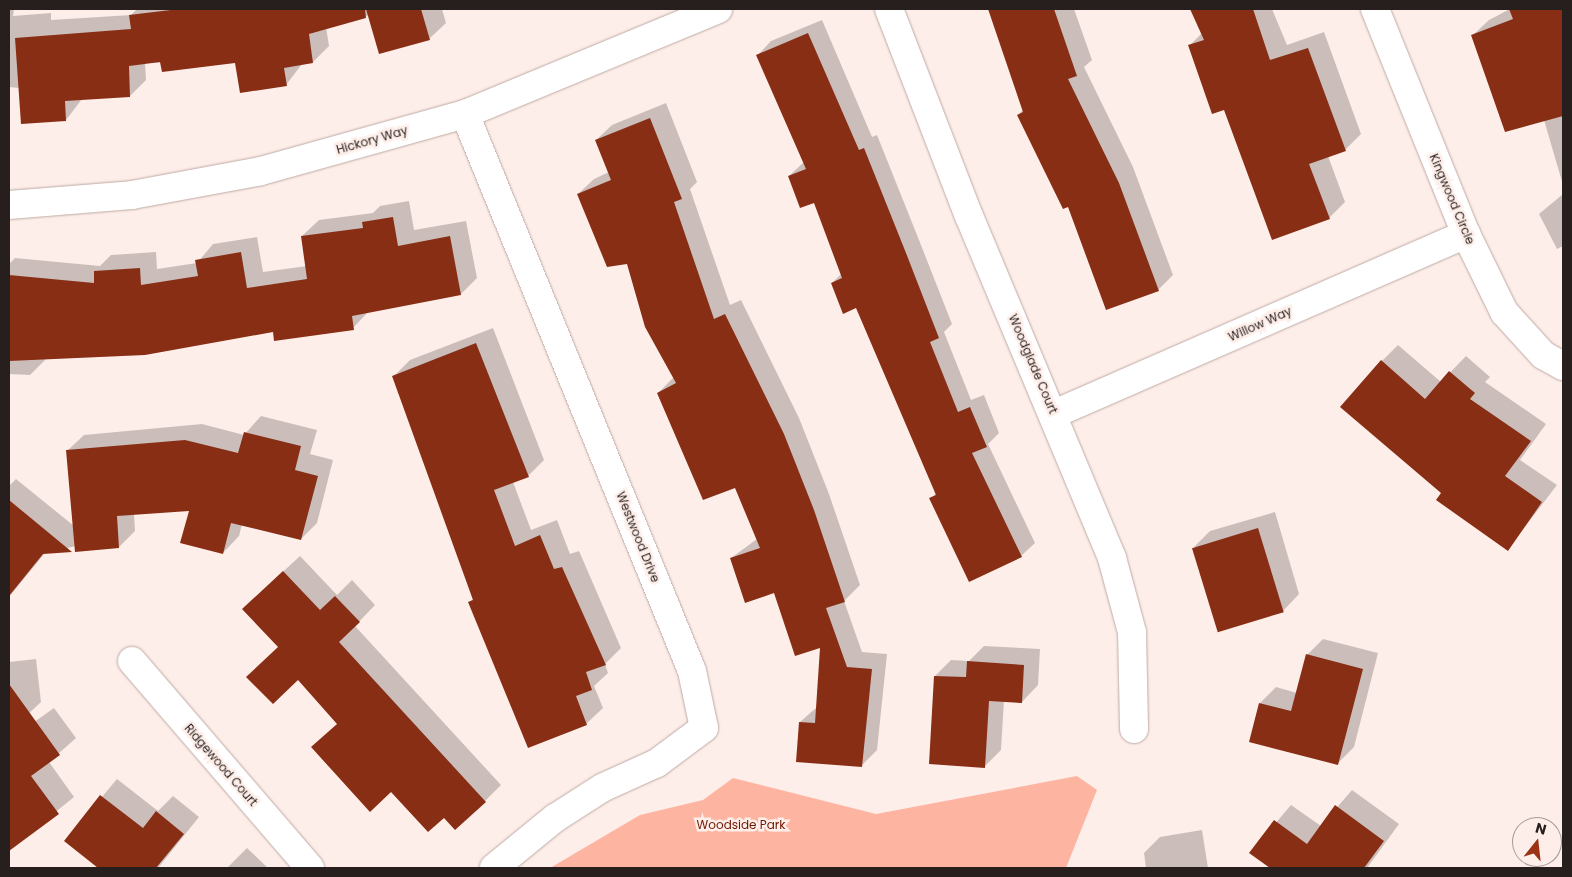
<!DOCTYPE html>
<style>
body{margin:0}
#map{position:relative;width:1572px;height:877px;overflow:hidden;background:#feeee9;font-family:Poppins,sans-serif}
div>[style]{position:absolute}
.green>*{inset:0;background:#fdb5a2}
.shadow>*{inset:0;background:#0003}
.building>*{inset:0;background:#882e15;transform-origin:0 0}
.roads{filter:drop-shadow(0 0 1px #beaaa5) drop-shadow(0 0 1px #beaaa5)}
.minor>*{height:28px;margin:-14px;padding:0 14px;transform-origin:14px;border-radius:14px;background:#fff}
span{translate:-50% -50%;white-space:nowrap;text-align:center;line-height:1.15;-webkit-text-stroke:5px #feeee9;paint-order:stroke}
.street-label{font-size:12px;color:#261f1d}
.park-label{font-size:12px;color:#6f1700}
.frame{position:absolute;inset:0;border:10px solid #261f1d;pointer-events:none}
.north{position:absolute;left:1512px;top:817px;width:50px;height:50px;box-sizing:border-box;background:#feeee9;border:1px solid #a89b97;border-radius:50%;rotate:16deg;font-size:14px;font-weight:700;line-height:20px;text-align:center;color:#261f1d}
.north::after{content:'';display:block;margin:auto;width:18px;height:22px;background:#9a3215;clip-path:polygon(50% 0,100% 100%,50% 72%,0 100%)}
</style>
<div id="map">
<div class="green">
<div style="clip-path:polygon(1077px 776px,1097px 790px,1066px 868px,550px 868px,640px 815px,703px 800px,733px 778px,876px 814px)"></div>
</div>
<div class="shadow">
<div style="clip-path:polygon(9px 9px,14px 9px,13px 16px,51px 13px,51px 20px,131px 15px,137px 9px,442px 9px,446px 23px,429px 39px,370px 15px,326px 27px,329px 46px,313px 62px,302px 64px,286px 85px,237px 61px,145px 63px,146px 80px,130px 96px,82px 99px,66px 120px,19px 88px,9px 87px)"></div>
<div style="clip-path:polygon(989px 9px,1074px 9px,1092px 60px,1084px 67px,1133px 167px,1173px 275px,1158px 290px,1069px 205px,1018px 115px,1024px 109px)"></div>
<div style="clip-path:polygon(1192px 9px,1272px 9px,1287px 45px,1324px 32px,1361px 134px,1345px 150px,1328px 156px,1345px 202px,1329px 218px,1224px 108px,1190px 45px,1202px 33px)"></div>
<div style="clip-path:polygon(1510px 9px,1563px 9px,1563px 185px,1544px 120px,1472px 36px,1489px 20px)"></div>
<div style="clip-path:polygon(822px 20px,872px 137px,877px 135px,919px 240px,952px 324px,944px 332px,971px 400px,984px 395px,999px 433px,988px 444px,1035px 543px,1021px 556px,931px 499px,936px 493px,857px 307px,832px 283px,842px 273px,815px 201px,789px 176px,804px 162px,758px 55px,771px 41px)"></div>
<div style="clip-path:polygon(666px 103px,697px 182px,690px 189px,730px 305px,741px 300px,799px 418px,829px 494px,860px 585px,844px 601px,862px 652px,887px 654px,877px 750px,862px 765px,800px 722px,817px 707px,821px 646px,775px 591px,731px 558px,757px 539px,736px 486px,658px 393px,674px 377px,628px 262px,578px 194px,594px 179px,609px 172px,596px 140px,612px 125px)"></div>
<div style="clip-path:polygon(1563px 194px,1563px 246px,1557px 249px,1539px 214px)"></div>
<div style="clip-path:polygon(409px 201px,414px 230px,466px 221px,477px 278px,461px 294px,369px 311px,353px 328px,274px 331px,46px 359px,30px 375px,9px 374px,9px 264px,15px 258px,100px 266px,111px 255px,156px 252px,157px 269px,197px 263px,213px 244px,257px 237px,263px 272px,307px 266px,302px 236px,319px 220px,373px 213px,380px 206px)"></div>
<div style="clip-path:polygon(493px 328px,544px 460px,528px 476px,513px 482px,531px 530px,557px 520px,570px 554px,579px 551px,621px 648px,605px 664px,608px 673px,594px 686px,603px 708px,586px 724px,469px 603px,474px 598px,394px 376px,410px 360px)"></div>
<div style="clip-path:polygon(1398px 345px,1441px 382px,1466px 356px,1490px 377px,1485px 382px,1546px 424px,1520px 460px,1557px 485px,1508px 549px,1443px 493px,1382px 361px)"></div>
<div style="clip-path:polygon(261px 416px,317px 430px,310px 454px,333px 460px,317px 523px,301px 539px,242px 524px,239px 536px,223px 553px,190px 509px,134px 514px,135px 531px,119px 547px,76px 546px,45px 553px,9px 597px,9px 486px,16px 479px,74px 526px,67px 451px,84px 435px,202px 424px,244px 435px)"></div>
<div style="clip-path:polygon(1275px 512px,1299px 594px,1283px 611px,1194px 547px,1210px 531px)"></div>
<div style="clip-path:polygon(300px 556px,337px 595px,352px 580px,375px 605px,355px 626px,501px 785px,485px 801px,444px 816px,338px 723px,279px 647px,260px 593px)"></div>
<div style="clip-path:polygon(1323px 639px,1378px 653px,1354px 747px,1338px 763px,1260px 703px,1276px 687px,1297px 693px,1307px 655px)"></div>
<div style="clip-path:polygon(984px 646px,1040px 649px,1038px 685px,1022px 702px,1004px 700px,1001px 750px,985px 766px,935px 676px,951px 660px,969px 661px)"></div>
<div style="clip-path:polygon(36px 659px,41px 702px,25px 717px,9px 719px,9px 662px)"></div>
<div style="clip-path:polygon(54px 708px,76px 738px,49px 762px,74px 797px,16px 844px,9px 833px,9px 740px)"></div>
<div style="clip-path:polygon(117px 779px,158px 811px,173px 796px,199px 817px,158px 868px,100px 868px,65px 841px)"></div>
<div style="clip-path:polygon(1352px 790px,1399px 824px,1367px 868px,1272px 868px,1251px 852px,1291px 805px,1321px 826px)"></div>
<div style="clip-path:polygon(1202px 830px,1208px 868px,1146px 868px,1144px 853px,1160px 837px)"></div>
<div style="clip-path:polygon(247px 848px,268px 868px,227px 868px)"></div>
</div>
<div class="building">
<div style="clip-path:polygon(179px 9px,365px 9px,366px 18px,309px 34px,313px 63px,284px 68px,287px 86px,240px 93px,235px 63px,162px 72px,160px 62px,129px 66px,130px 97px,65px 101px,66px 121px,21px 124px,15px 38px,131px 29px,129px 15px)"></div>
<div style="clip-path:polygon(366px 9px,421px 9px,430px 40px,379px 54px)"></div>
<div style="clip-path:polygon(988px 9px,1054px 9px,1077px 76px,1068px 79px,1119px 183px,1159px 291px,1106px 310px,1068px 207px,1063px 209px,1017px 115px,1023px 112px)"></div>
<div style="clip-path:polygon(1190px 9px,1253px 9px,1270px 60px,1308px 48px,1346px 151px,1309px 164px,1330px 219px,1272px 240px,1224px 110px,1212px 114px,1188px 45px,1204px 40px)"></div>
<div style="clip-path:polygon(1509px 9px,1563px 9px,1563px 116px,1505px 132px,1471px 35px,1513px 19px)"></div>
<div style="clip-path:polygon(808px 33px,859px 150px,864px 148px,906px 253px,939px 338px,930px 342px,958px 412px,970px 407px,987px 447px,972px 453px,1022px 557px,969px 582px,929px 498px,936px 495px,856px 308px,843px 314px,831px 283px,842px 278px,814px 203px,800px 208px,788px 176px,806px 169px,756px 55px)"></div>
<div style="clip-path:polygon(650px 118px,682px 199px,674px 202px,714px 319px,725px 314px,784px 434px,814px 510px,845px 602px,826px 608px,847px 667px,872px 669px,862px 767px,796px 762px,799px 722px,815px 723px,820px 648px,795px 656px,774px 593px,745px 603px,730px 558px,760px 548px,735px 488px,703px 500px,657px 393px,676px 383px,645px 327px,627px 264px,607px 267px,577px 194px,611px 180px,595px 140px)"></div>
<div style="clip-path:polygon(393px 217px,398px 246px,450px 236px,461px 295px,352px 316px,354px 330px,274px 341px,273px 332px,145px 355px,9px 361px,9px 275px,94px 283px,94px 271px,140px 268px,141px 285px,198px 276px,195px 260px,241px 252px,247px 288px,307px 279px,301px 236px,363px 228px,362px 222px)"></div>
<div style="clip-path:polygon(476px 343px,529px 477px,494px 490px,515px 546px,540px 535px,554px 569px,562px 567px,606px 665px,586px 672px,592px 690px,576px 696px,587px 725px,528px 748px,468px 602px,473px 600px,392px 376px)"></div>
<div style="clip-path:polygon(1381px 360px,1425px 399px,1449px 371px,1475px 393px,1470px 399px,1531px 441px,1505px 476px,1542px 502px,1508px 551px,1436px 500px,1441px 493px,1340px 407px)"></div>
<div style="clip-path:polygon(244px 432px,301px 446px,295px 470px,318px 476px,301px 540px,231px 523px,223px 554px,180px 543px,189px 511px,117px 516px,119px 548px,75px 552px,66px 450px,185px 440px,238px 453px)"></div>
<div style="clip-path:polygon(9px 500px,72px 552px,43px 554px,9px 596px)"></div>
<div style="left:1258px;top:528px;width:88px;height:69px;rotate:73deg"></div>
<div style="clip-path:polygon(283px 571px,320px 610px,335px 596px,360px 622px,339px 642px,486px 802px,455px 830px,444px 818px,428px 832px,391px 792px,370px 812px,311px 747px,337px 724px,298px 680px,273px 704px,246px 677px,278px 647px,242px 609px)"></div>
<div style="clip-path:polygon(1306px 654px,1363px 669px,1338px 765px,1249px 742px,1259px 703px,1291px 711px)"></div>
<div style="clip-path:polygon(967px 661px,1024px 665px,1022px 703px,989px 701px,985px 768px,929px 764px,934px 676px,966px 677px)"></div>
<div style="clip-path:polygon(9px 684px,60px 755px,31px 776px,59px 814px,9px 851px)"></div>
<div style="clip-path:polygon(100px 795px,143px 828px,156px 811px,184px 834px,156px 868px,98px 868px,64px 841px)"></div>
<div style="clip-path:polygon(1335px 805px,1384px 841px,1364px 868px,1270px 868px,1249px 853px,1274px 820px,1307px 844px)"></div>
</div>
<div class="roads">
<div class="minor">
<div style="left:889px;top:9px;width:222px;rotate:68.9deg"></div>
<div style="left:969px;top:216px;width:371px;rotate:67.3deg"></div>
<div style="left:1112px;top:558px;width:77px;rotate:74.9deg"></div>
<div style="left:1132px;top:632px;width:97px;rotate:88.8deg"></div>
<div style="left:1375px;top:9px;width:243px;rotate:68deg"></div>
<div style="left:1466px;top:234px;width:87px;rotate:64deg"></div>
<div style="left:1504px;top:312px;width:58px;rotate:47.8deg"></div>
<div style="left:1543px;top:355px;width:23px;rotate:29deg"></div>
<div style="left:465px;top:114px;width:601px;rotate:67.83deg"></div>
<div style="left:692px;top:671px;width:58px;rotate:78.1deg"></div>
<div style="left:704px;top:728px;width:59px;rotate:143.3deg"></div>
<div style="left:657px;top:763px;width:60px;rotate:155.6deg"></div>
<div style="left:602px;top:788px;width:56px;rotate:147.4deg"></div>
<div style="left:555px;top:818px;width:79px;rotate:140.7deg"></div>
<div style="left:9px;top:205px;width:123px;rotate:-4.6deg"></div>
<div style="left:132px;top:195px;width:131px;rotate:-10.5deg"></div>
<div style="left:261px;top:171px;width:212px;rotate:-15.6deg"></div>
<div style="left:465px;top:114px;width:274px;rotate:-22.5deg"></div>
<div style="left:1054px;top:414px;width:450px;rotate:-23.6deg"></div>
<div style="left:132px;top:661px;width:273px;rotate:49.3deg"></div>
</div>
</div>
<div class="street-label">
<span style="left:372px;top:140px;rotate:-16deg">Hickory Way</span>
<span style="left:1452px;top:199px;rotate:67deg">Kingwood Circle</span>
<span style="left:1260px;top:324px;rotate:-24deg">Willow Way</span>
<span style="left:1033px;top:364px;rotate:67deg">Woodglade Court</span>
<span style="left:638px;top:537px;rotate:68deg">Westwood Drive</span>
<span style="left:221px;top:765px;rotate:49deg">Ridgewood Court</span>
</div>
<div class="park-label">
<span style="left:741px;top:825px">Woodside Park</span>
</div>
<div class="frame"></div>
<div class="north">N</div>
</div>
